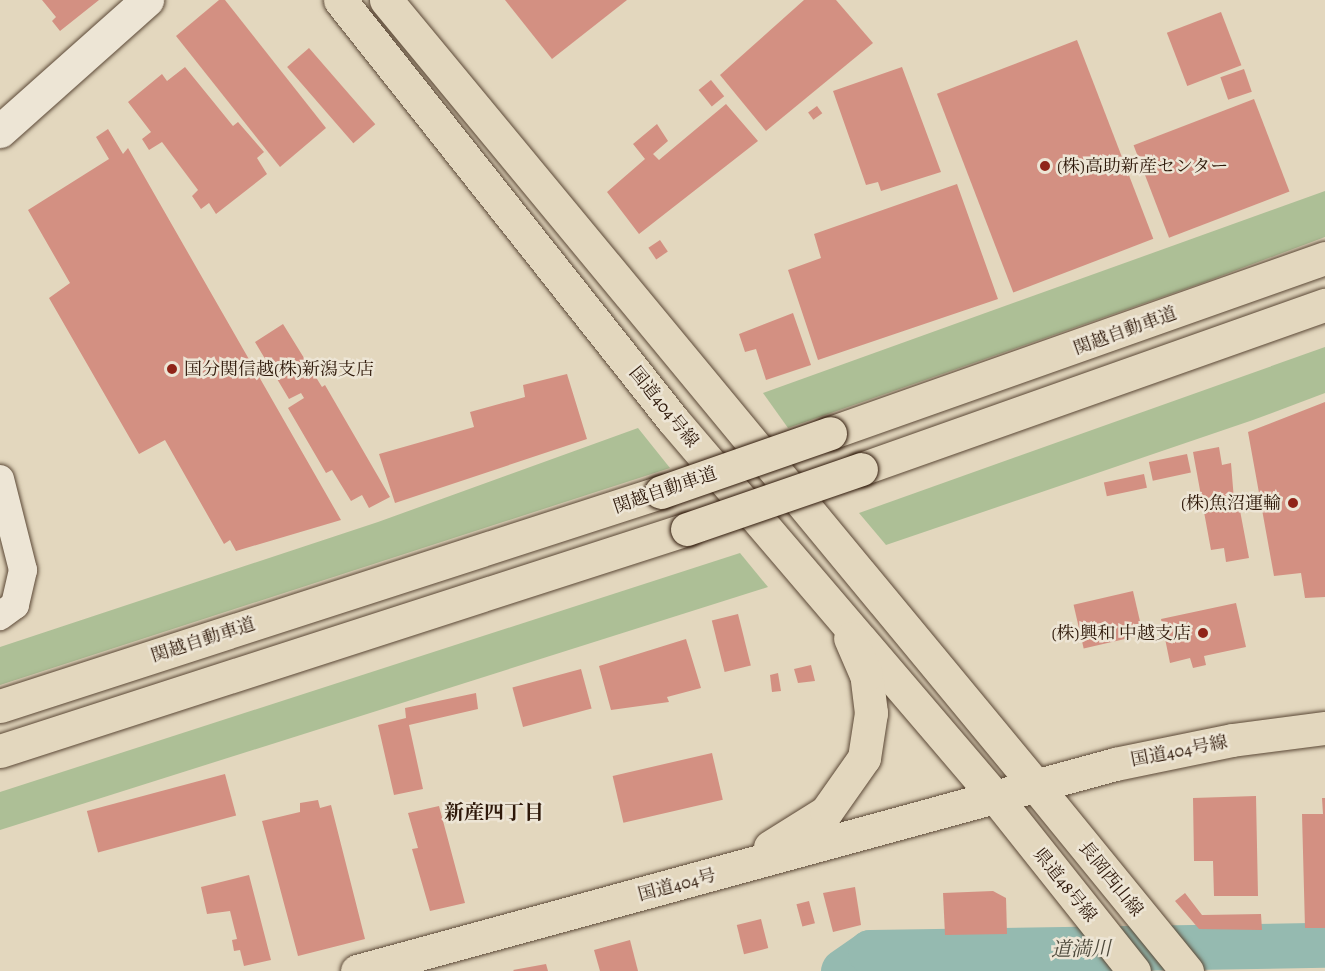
<!DOCTYPE html>
<meta charset="utf-8">
<style>
body{margin:0}
#map{position:relative;width:1325px;height:971px;overflow:hidden;background:#e3d7be;font-family:Alegreya,"Noto Serif JP",serif}
div>[style]{position:absolute}
.green>*{inset:0;background:#adbf96}
.river>*{height:45px;margin:-22.5px;padding:0 22.5px;transform-origin:22.5px;border-radius:22.5px;background:#95bab0}
.building>*{inset:0;background:#d39082;transform-origin:0 0}
.roads{filter:drop-shadow(0 0 2px #5b4836) drop-shadow(0 0 2px #5b4836)}
.minor>*{height:28px;margin:-14px;padding:0 14px;transform-origin:14px;border-radius:14px;background:#ede5d5}
.tertiary>*{height:33px;margin:-16.5px;padding:0 16.5px;transform-origin:16.5px;border-radius:16.5px;background:#ede5d5}
.primary>*{height:33px;margin:-16.5px;padding:0 16.5px;transform-origin:16.5px;border-radius:16.5px;background:#e3d7be}
.trunk>*{height:33px;margin:-16.5px;padding:0 16.5px;transform-origin:16.5px;border-radius:16.5px;background:#e3d7be}
.motorway>*{height:33px;margin:-16.5px;padding:0 16.5px;transform-origin:16.5px;border-radius:16.5px;background:#e3d7be}
.bridges{filter:drop-shadow(0 0 2px #2e1809) drop-shadow(0 0 2px #2e1809)}
.motorway-bridge>*{height:33px;margin:-16.5px;padding:0 16.5px;transform-origin:16.5px;border-radius:16.5px;background:#e3d7be}
.dots>*{width:16px;height:16px;translate:-50% -50%;box-sizing:border-box;border:3px solid #ede5d5;border-radius:50%}
span{translate:-50% -50%;white-space:nowrap;text-align:center;line-height:1.15;-webkit-text-stroke:5px #ede5d5;paint-order:stroke}
.poi-label{font-size:18px;color:#2e1809}
.left{translate:0 -50%;text-align:left}
.right{translate:-100% -50%;text-align:right}
.street-label{font-size:18px;color:#2e1809}
.neighbourhood-label{font-size:20px;color:#2e1809;font-weight:700}
.water-label{font-size:20px;color:#4d493b;font-style:italic}
</style>
<div id="map">
<div class="green">
<div style="clip-path:polygon(1325px 191px,1325px 237px,1205px 282px,788px 428px,763px 393px)"></div>
<div style="clip-path:polygon(1325px 347px,1325px 393px,1253px 420px,886px 545px,859px 513px)"></div>
<div style="clip-path:polygon(638px 428px,670px 468px,0 685px,0 647px,378px 522px)"></div>
<div style="clip-path:polygon(740px 553px,768px 587px,0 830px,0 792px)"></div>
</div>
<div class="river">
<div style="left:843px;top:971px;width:33px;rotate:-35deg"></div>
<div style="left:870px;top:952px;width:455px;rotate:-0.9deg"></div>
</div>
<div class="building">
<div style="clip-path:polygon(42px 0,99px 0,60px 31px,52px 21px,56px 17px)"></div>
<div style="clip-path:polygon(219px 0,225px 0,326px 128px,280px 167px,176px 36px)"></div>
<div style="clip-path:polygon(505px 0,627px 0,552px 59px)"></div>
<div style="clip-path:polygon(804px 0,836px 0,873px 43px,766px 131px,720px 75px)"></div>
<div style="left:1221px;top:12px;width:57px;height:58px;rotate:69deg"></div>
<div style="left:1077px;top:40px;width:213px;height:150px;rotate:69deg"></div>
<div style="left:309px;top:48px;width:101px;height:29px;rotate:49deg"></div>
<div style="clip-path:polygon(185px 67px,233px 126px,238px 122px,264px 152px,257px 158px,267px 174px,216px 214px,209px 203px,201px 209px,192px 196px,198px 190px,162px 142px,149px 150px,142px 139px,151px 132px,128px 102px,162px 74px,167px 81px)"></div>
<div style="clip-path:polygon(902px 67px,941px 172px,881px 191px,878px 182px,866px 185px,833px 91px)"></div>
<div style="left:1244px;top:69px;width:24px;height:25px;rotate:71deg"></div>
<div style="left:711px;top:80px;width:21px;height:16px;rotate:51deg"></div>
<div style="left:1254px;top:99px;width:99px;height:129px;rotate:69deg"></div>
<div style="clip-path:polygon(726px 104px,758px 141px,639px 234px,607px 192px,645px 159px,633px 144px,657px 124px,668px 141px,653px 154px,659px 160px)"></div>
<div style="left:817px;top:106px;width:9px;height:11px;rotate:54deg"></div>
<div style="clip-path:polygon(108px 129px,123px 154px,128px 148px,341px 520px,236px 551px,230px 540px,224px 544px,165px 440px,139px 454px,49px 298px,70px 283px,28px 210px,109px 159px,96px 137px)"></div>
<div style="clip-path:polygon(957px 184px,998px 299px,818px 360px,788px 270px,821px 258px,814px 234px)"></div>
<div style="left:660px;top:240px;width:14px;height:14px;rotate:56deg"></div>
<div style="clip-path:polygon(793px 313px,811px 365px,766px 380px,756px 349px,745px 352px,739px 334px)"></div>
<div style="clip-path:polygon(283px 324px,322px 387px,325px 385px,390px 497px,369px 508px,362px 495px,351px 501px,332px 470px,326px 473px,288px 408px,304px 398px,301px 393px,289px 399px,255px 342px)"></div>
<div style="clip-path:polygon(567px 374px,587px 439px,395px 503px,379px 454px,474px 427px,470px 412px,525px 397px,523px 385px)"></div>
<div style="clip-path:polygon(1325px 402px,1325px 597px,1305px 598px,1301px 573px,1274px 576px,1248px 432px)"></div>
<div style="clip-path:polygon(1219px 447px,1222px 465px,1231px 463px,1234px 500px,1238px 500px,1249px 558px,1226px 562px,1224px 548px,1211px 550px,1193px 452px)"></div>
<div style="left:1187px;top:454px;width:19px;height:39px;rotate:78deg"></div>
<div style="left:1144px;top:474px;width:14px;height:41px;rotate:78deg"></div>
<div style="left:1133px;top:591px;width:45px;height:61px;rotate:77deg"></div>
<div style="clip-path:polygon(1236px 603px,1246px 647px,1204px 656px,1206px 665px,1193px 668px,1190px 658px,1170px 663px,1161px 619px)"></div>
<div style="left:738px;top:614px;width:53px;height:27px;rotate:76deg"></div>
<div style="clip-path:polygon(686px 639px,701px 688px,667px 697px,669px 702px,611px 710px,599px 666px)"></div>
<div style="clip-path:polygon(811px 665px,815px 681px,798px 683px,794px 669px)"></div>
<div style="left:581px;top:669px;width:41px;height:71px;rotate:75deg"></div>
<div style="clip-path:polygon(778px 673px,781px 691px,772px 692px,770px 675px)"></div>
<div style="clip-path:polygon(476px 693px,478px 709px,409px 725px,423px 789px,394px 795px,378px 725px,406px 718px,405px 708px)"></div>
<div style="left:712px;top:753px;width:48px;height:102px;rotate:77deg"></div>
<div style="left:225px;top:774px;width:43px;height:143px;rotate:75deg"></div>
<div style="clip-path:polygon(1256px 796px,1258px 896px,1214px 896px,1213px 861px,1194px 861px,1193px 798px)"></div>
<div style="clip-path:polygon(1322px 798px,1325px 798px,1325px 928px,1305px 928px,1302px 814px,1323px 814px)"></div>
<div style="clip-path:polygon(318px 800px,320px 808px,331px 805px,365px 939px,298px 956px,262px 821px,300px 812px,300px 803px)"></div>
<div style="clip-path:polygon(439px 806px,465px 903px,430px 911px,412px 849px,418px 848px,408px 813px)"></div>
<div style="clip-path:polygon(249px 875px,271px 960px,244px 966px,240px 950px,234px 951px,232px 940px,237px 939px,230px 911px,207px 914px,201px 887px)"></div>
<div style="clip-path:polygon(855px 887px,861px 925px,833px 932px,823px 893px)"></div>
<div style="clip-path:polygon(993px 891px,1006px 898px,1007px 934px,945px 935px,943px 893px)"></div>
<div style="clip-path:polygon(1185px 893px,1202px 915px,1261px 914px,1262px 930px,1199px 929px,1175px 901px)"></div>
<div style="left:809px;top:901px;width:23px;height:13px;rotate:75deg"></div>
<div style="left:761px;top:919px;width:30px;height:25px;rotate:76deg"></div>
<div style="clip-path:polygon(630px 940px,638px 971px,600px 971px,594px 950px)"></div>
<div style="clip-path:polygon(546px 964px,548px 971px,514px 971px,513px 970px)"></div>
</div>
<div class="roads">
<div class="minor">
<div style="left:0;top:479px;width:94px;rotate:75.8deg"></div>
<div style="left:23px;top:570px;width:36px;rotate:103deg"></div>
<div style="left:15px;top:605px;width:19px;rotate:144deg"></div>
</div>
<div class="tertiary">
<div style="left:0;top:131px;width:197px;rotate:-41.7deg"></div>
</div>
<div class="primary">
<div style="left:1036px;top:786px;width:239px;rotate:50.8deg"></div>
<div style="left:997px;top:799px;width:220px;rotate:51.5deg"></div>
</div>
<div class="trunk">
<div style="left:340px;top:0;width:536px;rotate:51.59deg"></div>
<div style="left:673px;top:420px;width:499px;rotate:49.5deg"></div>
<div style="left:386px;top:0;width:1020px;rotate:50.41deg"></div>
<div style="left:770px;top:847px;width:66px;rotate:-32deg"></div>
<div style="left:826px;top:812px;width:66px;rotate:-54.9deg"></div>
<div style="left:864px;top:758px;width:46px;rotate:-81.2deg"></div>
<div style="left:871px;top:713px;width:38px;rotate:-97deg"></div>
<div style="left:866px;top:675px;width:40px;rotate:-113.4deg"></div>
<div style="left:357px;top:971px;width:786px;rotate:-15.27deg"></div>
<div style="left:1115px;top:764px;width:119px;rotate:-11.6deg"></div>
<div style="left:1232px;top:740px;width:94px;rotate:-7.4deg"></div>
</div>
<div class="motorway">
<div style="left:830px;top:433px;width:525px;rotate:-19.47deg"></div>
<div style="left:861px;top:469px;width:492px;rotate:-19.5deg"></div>
<div style="left:0;top:706px;width:695px;rotate:-17.94deg"></div>
<div style="left:0;top:751px;width:722px;rotate:-17.91deg"></div>
</div>
</div>
<div class="bridges">
<div class="motorway-bridge">
<div style="left:661px;top:492px;width:179px;rotate:-19.2deg"></div>
<div style="left:687px;top:529px;width:184px;rotate:-19deg"></div>
</div>
</div>
<div class="dots">
<div style="left:1045px;top:166px;background:#8f2418"></div>
<div style="left:172px;top:369px;background:#8f2418"></div>
<div style="left:1293px;top:503px;background:#8f2418"></div>
<div style="left:1203px;top:633px;background:#8f2418"></div>
</div>
<div class="poi-label">
<span class="left" style="left:1057px;top:166px">(株)高助新産センター</span>
<span class="left" style="left:184px;top:369px">国分関信越(株)新潟支店</span>
<span class="right" style="left:1281px;top:503px">(株)魚沼運輸</span>
<span class="right" style="left:1191px;top:633px">(株)興和 中越支店</span>
</div>
<div class="street-label">
<span style="left:1125px;top:331px;rotate:-20deg">関越自動車道</span>
<span style="left:664px;top:407px;rotate:51deg">国道404号線</span>
<span style="left:665px;top:490px;rotate:-19deg">関越自動車道</span>
<span style="left:203px;top:640px;rotate:-18deg">関越自動車道</span>
<span style="left:1179px;top:751px;rotate:-11deg">国道404号線</span>
<span style="left:1111px;top:879px;rotate:51deg">長岡西山線</span>
<span style="left:677px;top:885px;rotate:-15deg">国道404号</span>
<span style="left:1065px;top:885px;rotate:51deg">県道48号線</span>
</div>
<div class="neighbourhood-label">
<span style="left:494px;top:812px">新産四丁目</span>
</div>
<div class="water-label">
<span style="left:1081px;top:949px;rotate:-1deg">道満川</span>
</div>
</div>
